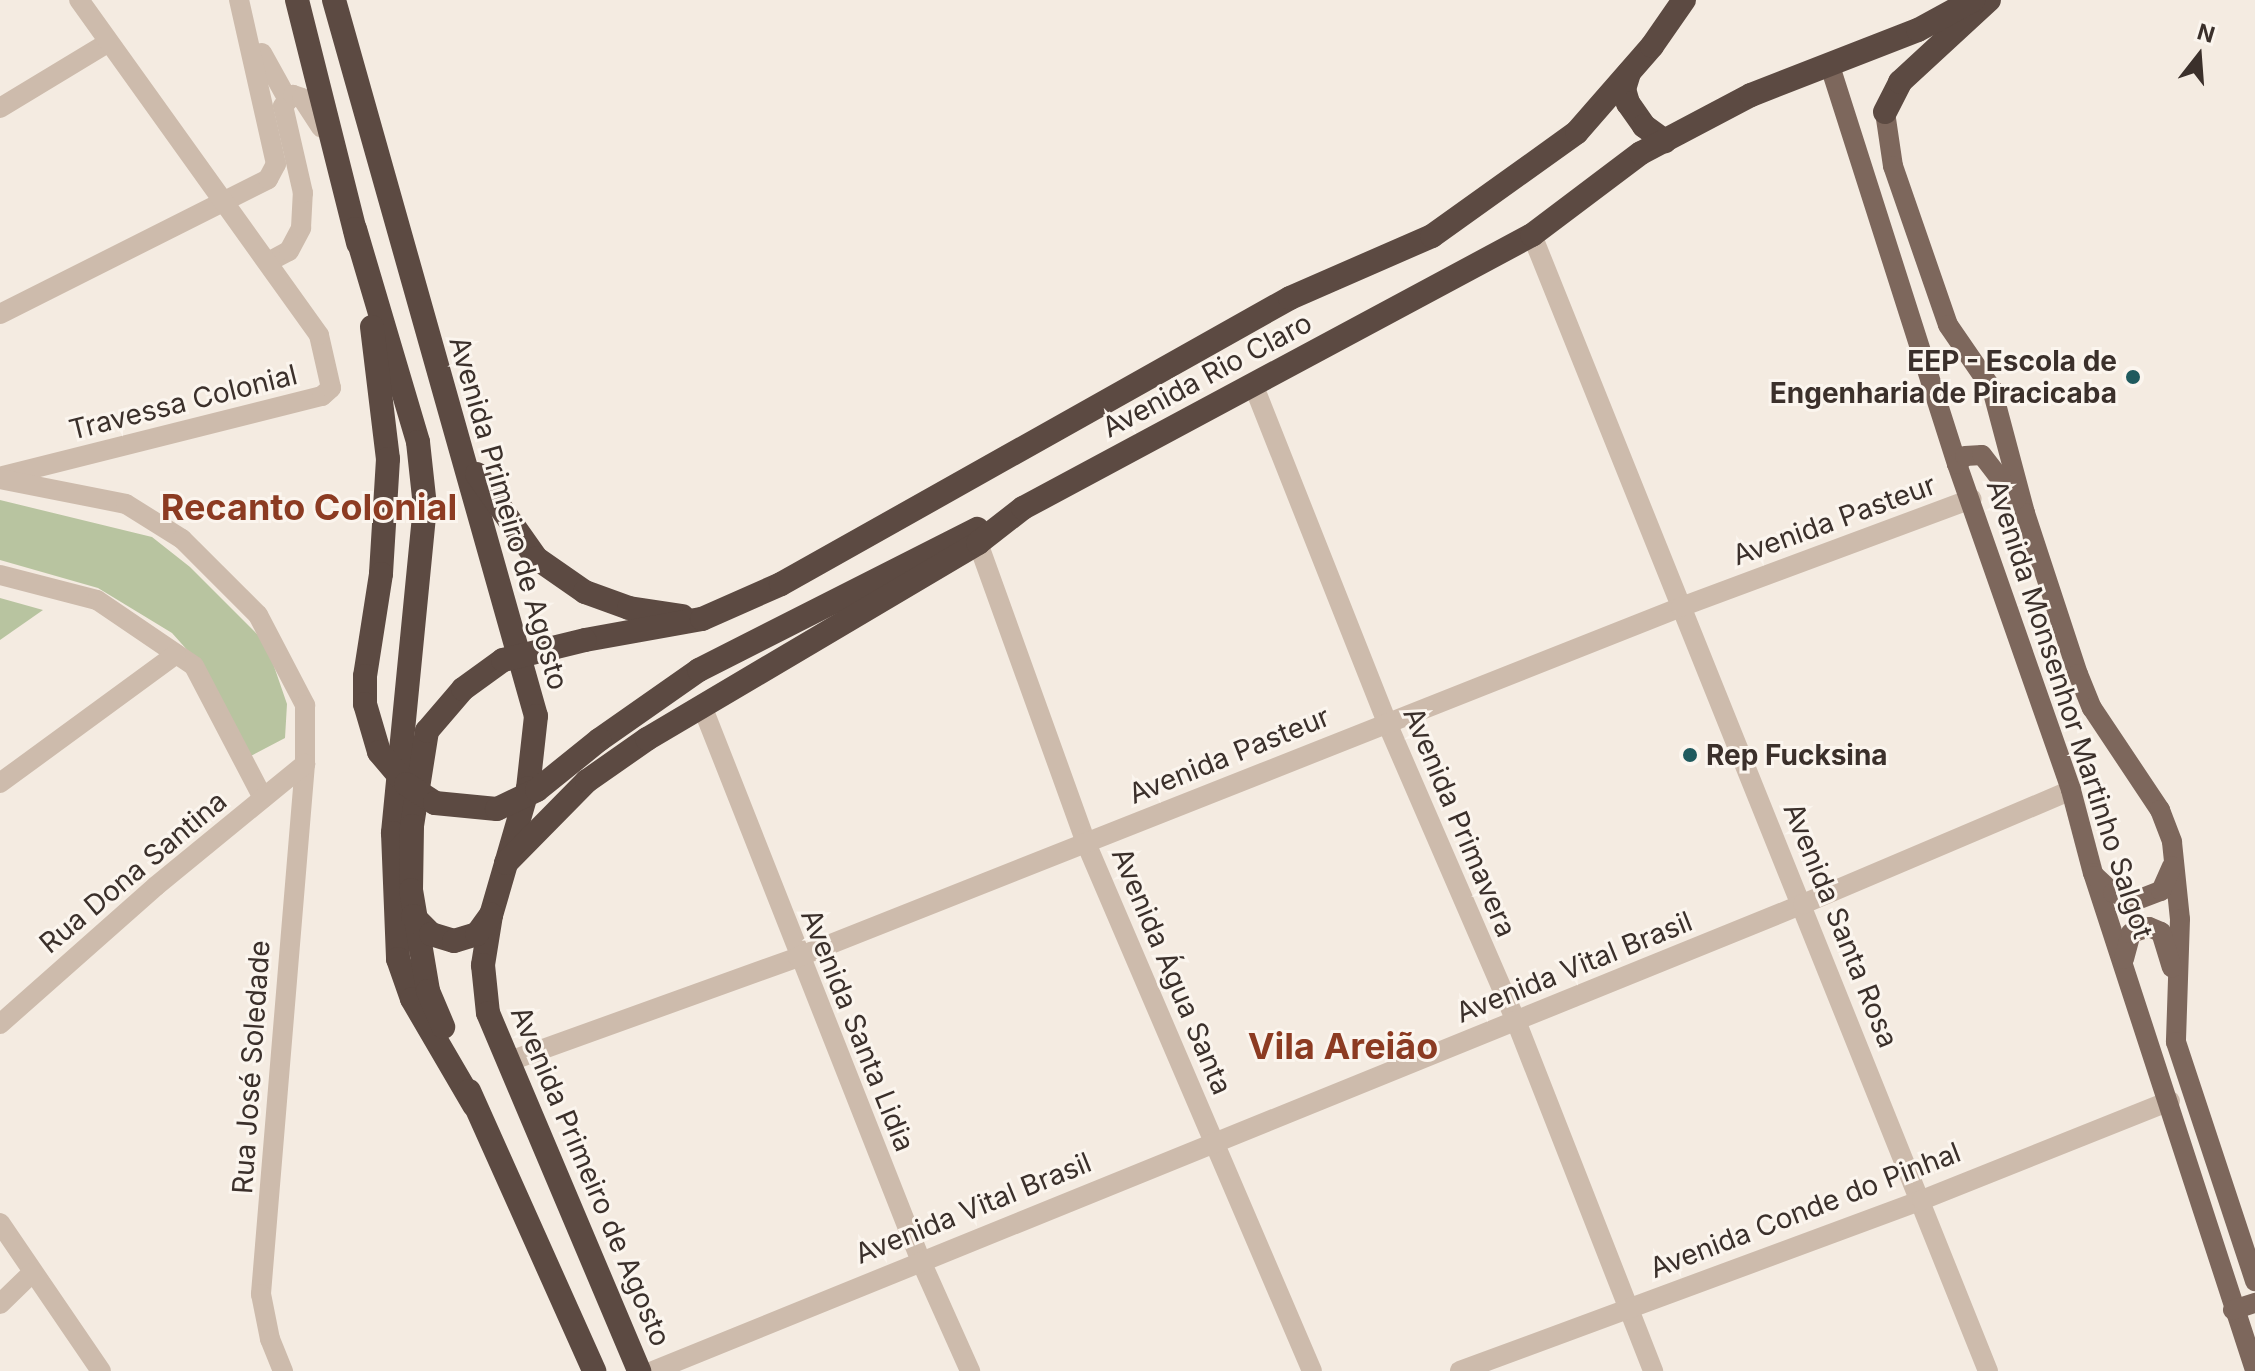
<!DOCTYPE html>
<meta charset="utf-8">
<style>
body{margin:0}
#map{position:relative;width:2255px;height:1371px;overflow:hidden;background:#f4ebe1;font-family:Inter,sans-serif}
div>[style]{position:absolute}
.green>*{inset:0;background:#b8c4a0}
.minor>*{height:20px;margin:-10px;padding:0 10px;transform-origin:10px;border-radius:10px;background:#cdbbac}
.major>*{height:20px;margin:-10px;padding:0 10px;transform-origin:10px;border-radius:10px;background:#7d675c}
.highway>*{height:24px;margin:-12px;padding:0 12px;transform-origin:12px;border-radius:12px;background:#5c4a42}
.highway-bridge>*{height:24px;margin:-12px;padding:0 12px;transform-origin:12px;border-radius:12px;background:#5c4a42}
.dots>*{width:22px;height:22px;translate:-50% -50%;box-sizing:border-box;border:4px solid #fbf5ee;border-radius:50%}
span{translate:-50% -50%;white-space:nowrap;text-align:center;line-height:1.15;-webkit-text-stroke:6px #fbf5ee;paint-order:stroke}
.poi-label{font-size:28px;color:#3b302b;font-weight:700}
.right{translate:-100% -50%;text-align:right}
.left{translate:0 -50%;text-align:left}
.street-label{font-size:28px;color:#3b302b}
.district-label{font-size:36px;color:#8c3b22;font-weight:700}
.north{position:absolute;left:2159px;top:16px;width:80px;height:80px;-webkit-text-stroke:6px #fbf5ee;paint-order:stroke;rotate:17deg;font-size:22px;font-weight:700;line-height:32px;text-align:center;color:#3b302b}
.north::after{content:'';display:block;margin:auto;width:28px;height:36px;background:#3b302b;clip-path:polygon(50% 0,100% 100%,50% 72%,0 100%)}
</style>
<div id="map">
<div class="green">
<div style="clip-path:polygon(0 500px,152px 537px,190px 567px,266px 643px,287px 704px,285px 738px,247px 758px,198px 662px,172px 633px,98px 588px,0 560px)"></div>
<div style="clip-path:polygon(0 598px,43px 610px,0 640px)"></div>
</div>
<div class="minor">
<div style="left:262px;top:53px;width:54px;rotate:61deg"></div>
<div style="left:0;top:108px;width:127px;rotate:-31.2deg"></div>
<div style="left:1532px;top:235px;width:1224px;rotate:68.13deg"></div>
<div style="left:270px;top:261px;width:21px;rotate:-28deg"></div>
<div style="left:289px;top:251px;width:26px;rotate:-62deg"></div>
<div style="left:301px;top:228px;width:35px;rotate:-87deg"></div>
<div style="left:303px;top:193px;width:89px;rotate:-102.9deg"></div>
<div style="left:283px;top:106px;width:15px;rotate:-48deg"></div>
<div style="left:293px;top:95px;width:9px;rotate:18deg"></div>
<div style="left:302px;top:98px;width:35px;rotate:57deg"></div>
<div style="left:0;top:314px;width:300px;rotate:-26.7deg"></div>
<div style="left:268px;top:179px;width:17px;rotate:-62deg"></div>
<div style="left:276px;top:164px;width:168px;rotate:-102.7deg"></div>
<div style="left:1253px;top:384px;width:365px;rotate:68.4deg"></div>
<div style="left:1387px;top:723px;width:325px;rotate:66.6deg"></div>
<div style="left:1516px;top:1021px;width:376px;rotate:68.6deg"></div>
<div style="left:3px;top:476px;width:329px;rotate:-14.1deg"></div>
<div style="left:322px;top:396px;width:12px;rotate:-42deg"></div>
<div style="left:331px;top:388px;width:54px;rotate:-102.8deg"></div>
<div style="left:319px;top:335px;width:412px;rotate:-125.6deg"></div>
<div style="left:0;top:479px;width:128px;rotate:11.2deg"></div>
<div style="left:126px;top:504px;width:66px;rotate:32deg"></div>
<div style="left:182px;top:539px;width:107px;rotate:45deg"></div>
<div style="left:258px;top:615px;width:102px;rotate:62.4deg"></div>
<div style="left:305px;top:705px;width:59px;rotate:90deg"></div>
<div style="left:305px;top:764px;width:532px;rotate:94.75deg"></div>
<div style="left:261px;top:1294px;width:46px;rotate:78.7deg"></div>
<div style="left:270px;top:1339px;width:35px;rotate:68deg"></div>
<div style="left:978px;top:543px;width:319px;rotate:70.2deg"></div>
<div style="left:1086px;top:843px;width:574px;rotate:66.83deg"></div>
<div style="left:0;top:575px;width:100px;rotate:14.5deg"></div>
<div style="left:97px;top:600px;width:117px;rotate:34.2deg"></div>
<div style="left:194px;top:666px;width:149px;rotate:62.4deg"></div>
<div style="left:702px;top:706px;width:594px;rotate:68.48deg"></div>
<div style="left:920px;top:1259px;width:123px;rotate:65.9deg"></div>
<div style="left:0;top:783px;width:218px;rotate:-36.2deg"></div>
<div style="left:0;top:1024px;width:208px;rotate:-41.5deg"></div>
<div style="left:156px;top:886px;width:193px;rotate:-39.3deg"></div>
<div style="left:507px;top:1062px;width:309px;rotate:-19.8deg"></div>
<div style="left:798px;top:957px;width:950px;rotate:-21.62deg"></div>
<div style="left:1681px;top:607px;width:310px;rotate:-20.4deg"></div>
<div style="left:0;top:1223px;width:179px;rotate:55.7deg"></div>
<div style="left:0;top:1304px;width:45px;rotate:-44.1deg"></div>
<div style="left:653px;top:1371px;width:1241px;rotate:-22.1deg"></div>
<div style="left:1803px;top:904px;width:291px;rotate:-23deg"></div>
<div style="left:1460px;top:1371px;width:493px;rotate:-20.3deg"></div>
<div style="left:1922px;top:1200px;width:267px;rotate:-21.8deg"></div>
</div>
<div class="major">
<div style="left:1830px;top:66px;width:418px;rotate:72.3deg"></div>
<div style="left:1957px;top:464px;width:345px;rotate:70.7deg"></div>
<div style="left:2071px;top:790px;width:86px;rotate:75.2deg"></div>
<div style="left:2093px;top:873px;width:523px;rotate:71.95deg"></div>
<div style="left:1885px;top:112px;width:55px;rotate:81.6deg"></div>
<div style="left:1893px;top:166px;width:168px;rotate:70.9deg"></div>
<div style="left:1948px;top:325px;width:78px;rotate:55.5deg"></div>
<div style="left:1992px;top:389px;width:128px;rotate:75.1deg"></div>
<div style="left:2025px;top:513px;width:169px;rotate:71.8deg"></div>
<div style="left:2078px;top:674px;width:37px;rotate:68deg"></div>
<div style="left:2092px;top:708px;width:123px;rotate:56.3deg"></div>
<div style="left:2160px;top:810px;width:34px;rotate:69deg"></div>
<div style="left:2172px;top:842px;width:77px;rotate:84.1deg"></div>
<div style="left:2180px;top:919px;width:123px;rotate:91.9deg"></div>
<div style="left:2176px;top:1042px;width:252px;rotate:71.7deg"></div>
<div style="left:1957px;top:464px;width:11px;rotate:-45deg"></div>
<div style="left:1965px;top:456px;width:17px;rotate:-3deg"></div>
<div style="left:1982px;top:455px;width:56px;rotate:52.3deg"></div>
<div style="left:2095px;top:876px;width:25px;rotate:43deg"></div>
<div style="left:2113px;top:893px;width:25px;rotate:16deg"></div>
<div style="left:2137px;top:900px;width:26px;rotate:-21deg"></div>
<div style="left:2161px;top:891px;width:27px;rotate:-66deg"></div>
<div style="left:2124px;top:959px;width:27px;rotate:-75deg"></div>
<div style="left:2131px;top:933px;width:19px;rotate:-18deg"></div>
<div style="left:2149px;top:927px;width:13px;rotate:23deg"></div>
<div style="left:2161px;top:932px;width:37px;rotate:73deg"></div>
<div style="left:2233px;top:1310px;width:23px;rotate:-18deg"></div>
</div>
<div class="highway">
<div style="left:297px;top:0;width:251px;rotate:75.9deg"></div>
<div style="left:334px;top:0;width:744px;rotate:74.25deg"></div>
<div style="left:536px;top:716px;width:72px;rotate:96.3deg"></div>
<div style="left:528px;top:788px;width:132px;rotate:106.2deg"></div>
<div style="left:491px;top:915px;width:51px;rotate:99.1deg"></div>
<div style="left:483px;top:965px;width:48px;rotate:84.1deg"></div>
<div style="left:488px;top:1013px;width:389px;rotate:67.1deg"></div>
<div style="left:1629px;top:73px;width:17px;rotate:107deg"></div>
<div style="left:1624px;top:89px;width:15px;rotate:74deg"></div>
<div style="left:1628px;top:103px;width:28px;rotate:55deg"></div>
<div style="left:1644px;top:126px;width:26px;rotate:36deg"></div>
<div style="left:1885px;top:112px;width:34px;rotate:-63deg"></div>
<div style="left:1900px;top:82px;width:121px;rotate:-42.7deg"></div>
<div style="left:355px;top:229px;width:222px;rotate:73.5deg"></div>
<div style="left:418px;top:442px;width:64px;rotate:83.8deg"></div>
<div style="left:425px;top:506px;width:329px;rotate:95.6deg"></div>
<div style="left:393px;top:833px;width:126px;rotate:87.7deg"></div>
<div style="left:398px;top:959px;width:42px;rotate:70.7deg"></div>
<div style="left:412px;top:999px;width:123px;rotate:59.7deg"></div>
<div style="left:372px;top:327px;width:133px;rotate:83.1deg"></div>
<div style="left:477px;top:474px;width:103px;rotate:54.9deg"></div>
<div style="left:536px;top:558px;width:60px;rotate:34.8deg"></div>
<div style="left:585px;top:592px;width:47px;rotate:20deg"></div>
<div style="left:629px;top:608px;width:54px;rotate:8.6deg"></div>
<div style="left:585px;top:640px;width:119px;rotate:-10.2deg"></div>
<div style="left:702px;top:619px;width:86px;rotate:-23.9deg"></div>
<div style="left:781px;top:584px;width:584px;rotate:-29.33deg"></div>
<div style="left:1290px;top:298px;width:155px;rotate:-23.6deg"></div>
<div style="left:1432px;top:236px;width:178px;rotate:-35.6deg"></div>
<div style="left:1577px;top:132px;width:114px;rotate:-48.9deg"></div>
<div style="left:1652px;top:46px;width:56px;rotate:-55.2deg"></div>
<div style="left:427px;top:731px;width:96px;rotate:99deg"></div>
<div style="left:412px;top:826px;width:64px;rotate:90.9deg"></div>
<div style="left:411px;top:890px;width:102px;rotate:80.4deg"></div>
<div style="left:428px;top:991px;width:39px;rotate:67deg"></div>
<div style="left:599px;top:740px;width:122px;rotate:-35deg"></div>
<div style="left:699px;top:670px;width:312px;rotate:-26.9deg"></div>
<div style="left:506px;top:863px;width:115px;rotate:-45.4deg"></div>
<div style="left:587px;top:781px;width:73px;rotate:-35deg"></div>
<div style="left:647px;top:739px;width:385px;rotate:-30.6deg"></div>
<div style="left:978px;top:543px;width:57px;rotate:-37.9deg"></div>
<div style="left:1023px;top:508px;width:578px;rotate:-28.21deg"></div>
<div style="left:1532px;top:235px;width:136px;rotate:-37deg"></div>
<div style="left:1641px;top:153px;width:124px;rotate:-27.8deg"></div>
<div style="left:1751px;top:95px;width:179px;rotate:-21.3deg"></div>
<div style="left:1918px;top:30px;width:63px;rotate:-28.6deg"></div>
<div style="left:413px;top:916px;width:25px;rotate:45deg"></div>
<div style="left:431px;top:934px;width:24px;rotate:17deg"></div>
<div style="left:454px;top:941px;width:24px;rotate:-17deg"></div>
<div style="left:477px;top:934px;width:24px;rotate:-54deg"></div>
<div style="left:469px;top:1091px;width:307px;rotate:65.9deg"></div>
</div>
<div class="highway-bridge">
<div style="left:388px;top:459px;width:115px;rotate:93.5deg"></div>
<div style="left:381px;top:574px;width:103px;rotate:98.9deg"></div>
<div style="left:365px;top:676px;width:28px;rotate:90deg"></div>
<div style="left:365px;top:704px;width:50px;rotate:73.7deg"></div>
<div style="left:379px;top:752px;width:42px;rotate:49.8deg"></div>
<div style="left:406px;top:784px;width:35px;rotate:33deg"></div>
<div style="left:435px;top:803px;width:62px;rotate:5.5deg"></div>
<div style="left:497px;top:809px;width:44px;rotate:-25.4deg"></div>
<div style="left:537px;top:790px;width:80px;rotate:-38.9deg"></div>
<div style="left:427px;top:731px;width:55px;rotate:-49.4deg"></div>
<div style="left:463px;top:689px;width:49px;rotate:-35.9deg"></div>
<div style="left:503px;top:660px;width:84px;rotate:-13.7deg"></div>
</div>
<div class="dots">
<div style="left:2133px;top:377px;background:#1f5a5e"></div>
<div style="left:1690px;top:755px;background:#1f5a5e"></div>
</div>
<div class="poi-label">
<span class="right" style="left:2117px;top:377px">EEP - Escola de<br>Engenharia de Piracicaba</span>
<span class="left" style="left:1706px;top:755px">Rep Fucksina</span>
</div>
<div class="street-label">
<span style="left:1207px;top:375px;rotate:-28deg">Avenida Rio Claro</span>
<span style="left:183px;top:402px;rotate:-14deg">Travessa Colonial</span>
<span style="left:509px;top:513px;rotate:74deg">Avenida Primeiro de Agosto</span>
<span style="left:1834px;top:520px;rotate:-20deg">Avenida Pasteur</span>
<span style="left:2070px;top:709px;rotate:72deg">Avenida Monsenhor Martinho Salgot</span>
<span style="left:1229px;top:755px;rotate:-22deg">Avenida Pasteur</span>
<span style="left:1460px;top:822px;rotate:67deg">Avenida Primavera</span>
<span style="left:133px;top:872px;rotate:-40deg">Rua Dona Santina</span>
<span style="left:1841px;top:925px;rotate:68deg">Avenida Santa Rosa</span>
<span style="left:1574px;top:967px;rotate:-22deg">Avenida Vital Brasil</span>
<span style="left:1172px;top:971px;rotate:67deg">Avenida Água Santa</span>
<span style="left:858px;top:1030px;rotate:68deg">Avenida Santa Lidia</span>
<span style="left:251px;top:1067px;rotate:-86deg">Rua José Soledade</span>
<span style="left:591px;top:1176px;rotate:67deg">Avenida Primeiro de Agosto</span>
<span style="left:973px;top:1208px;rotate:-22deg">Avenida Vital Brasil</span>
<span style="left:1805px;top:1210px;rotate:-21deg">Avenida Conde do Pinhal</span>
</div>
<div class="district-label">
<span style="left:309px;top:508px">Recanto Colonial</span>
<span style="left:1343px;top:1047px">Vila Areião</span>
</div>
<div class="north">N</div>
</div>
